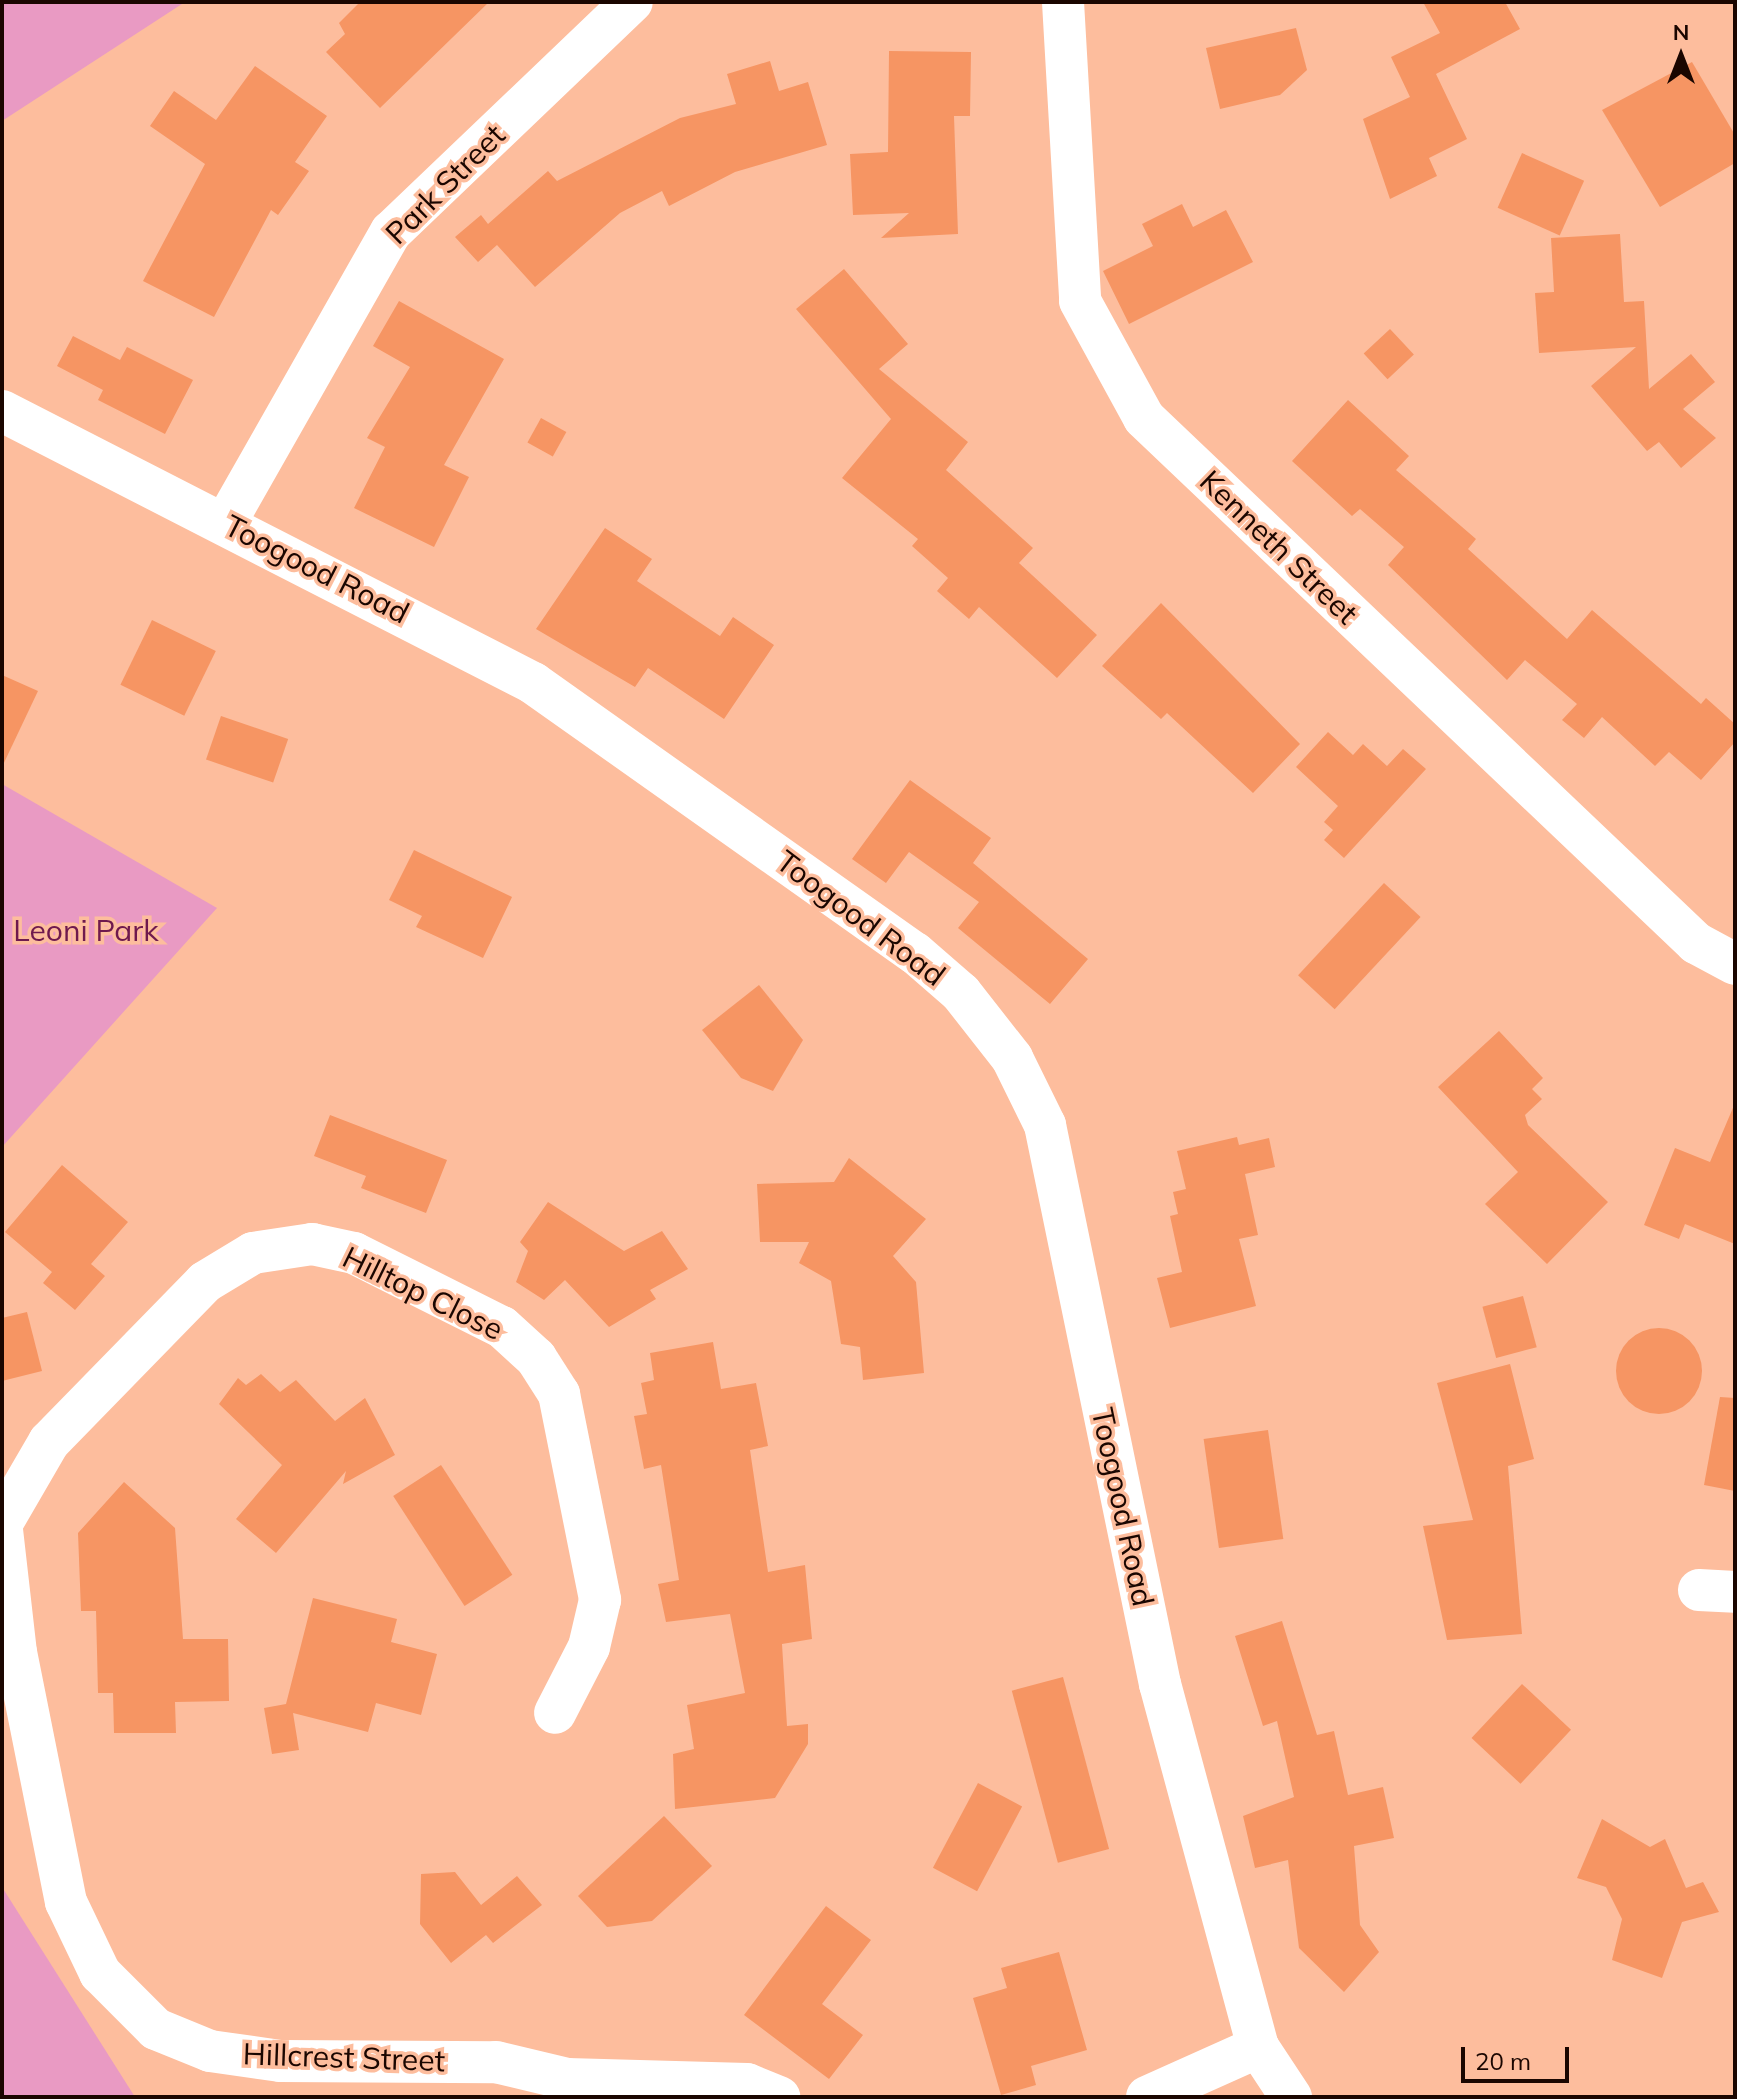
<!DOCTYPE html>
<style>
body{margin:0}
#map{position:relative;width:1737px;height:2099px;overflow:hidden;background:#fdbd9d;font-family:Mulish,sans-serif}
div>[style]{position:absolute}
.green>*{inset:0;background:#e99ac3}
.building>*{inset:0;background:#f69563;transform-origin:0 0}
.round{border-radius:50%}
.street>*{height:42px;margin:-21px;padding:0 21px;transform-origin:21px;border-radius:21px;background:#fff}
span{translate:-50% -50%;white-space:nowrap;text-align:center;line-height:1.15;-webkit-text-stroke:7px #fdbd9d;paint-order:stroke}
.street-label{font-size:30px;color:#1a0600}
.park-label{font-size:30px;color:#6f194e}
.frame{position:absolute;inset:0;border:4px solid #1a0600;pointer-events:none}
.north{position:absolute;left:1641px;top:16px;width:80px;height:80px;-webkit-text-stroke:6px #fdbd9d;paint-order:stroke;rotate:0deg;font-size:22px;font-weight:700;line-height:32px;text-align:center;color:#1a0600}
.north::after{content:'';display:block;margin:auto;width:28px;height:36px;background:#1a0600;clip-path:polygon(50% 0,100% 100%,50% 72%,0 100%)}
.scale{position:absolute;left:1461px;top:2047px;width:108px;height:36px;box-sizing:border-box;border:4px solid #1a0600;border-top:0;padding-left:10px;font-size:24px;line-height:28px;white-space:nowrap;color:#1a0600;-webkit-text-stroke:6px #fdbd9d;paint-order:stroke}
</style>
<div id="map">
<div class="green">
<div style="clip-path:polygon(2px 2px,185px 2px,2px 121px)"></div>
<div style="clip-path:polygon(2px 784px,217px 908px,2px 1147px)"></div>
<div style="clip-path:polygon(2px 1887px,135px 2097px,2px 2097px)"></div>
</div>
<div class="building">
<div style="clip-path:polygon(360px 2px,489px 2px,380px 108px,326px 52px,345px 34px,339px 23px)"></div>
<div style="clip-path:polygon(1423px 2px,1505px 2px,1520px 29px,1436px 74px,1467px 139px,1429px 158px,1437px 176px,1390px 199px,1363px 119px,1410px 97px,1391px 57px,1440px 33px)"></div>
<div style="clip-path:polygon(1296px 28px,1307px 70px,1280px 95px,1220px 109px,1206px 48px)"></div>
<div style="clip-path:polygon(889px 51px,971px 52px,970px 116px,954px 116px,958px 234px,881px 238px,909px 213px,853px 215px,850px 154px,888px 152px)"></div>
<div style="clip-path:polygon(770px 61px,779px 91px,808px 82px,827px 145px,735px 172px,669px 206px,662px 191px,620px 213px,535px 287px,497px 245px,478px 262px,455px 237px,481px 215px,488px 224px,548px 171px,557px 181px,680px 118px,736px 104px,727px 74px)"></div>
<div style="clip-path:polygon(1692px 62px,1735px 135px,1735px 163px,1660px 207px,1602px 110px)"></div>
<div style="clip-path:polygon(255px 66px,327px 116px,295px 162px,309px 171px,278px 215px,271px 210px,214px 317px,143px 281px,205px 164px,150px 126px,174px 91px,216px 120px)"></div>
<div style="left:1522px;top:153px;width:68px;height:60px;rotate:24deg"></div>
<div style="clip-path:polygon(1182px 204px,1193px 227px,1226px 210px,1253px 262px,1129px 324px,1103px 271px,1153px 246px,1142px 224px)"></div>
<div style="clip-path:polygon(1620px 234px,1624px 302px,1644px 301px,1649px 389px,1691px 354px,1715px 382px,1683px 409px,1716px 438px,1681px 468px,1659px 442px,1647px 451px,1591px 386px,1636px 347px,1539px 353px,1535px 293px,1554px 292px,1551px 238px)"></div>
<div style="clip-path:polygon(844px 269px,908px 344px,879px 369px,968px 442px,946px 470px,1033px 548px,1019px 563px,1097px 635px,1057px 678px,979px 607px,969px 619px,937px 591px,948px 578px,912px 546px,918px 539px,842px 478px,891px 419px,796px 309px)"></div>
<div style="clip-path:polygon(399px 301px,504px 359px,444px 465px,469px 477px,434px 547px,354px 508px,385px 447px,367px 438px,410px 367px,373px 346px)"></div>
<div style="left:1390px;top:329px;width:35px;height:36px;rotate:47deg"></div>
<div style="clip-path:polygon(73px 336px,120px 360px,127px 347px,193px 380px,165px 434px,98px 400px,103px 390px,57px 366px)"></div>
<div style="clip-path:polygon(1348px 400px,1409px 456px,1396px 470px,1476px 539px,1468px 549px,1567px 639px,1592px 610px,1701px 704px,1706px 698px,1735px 724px,1735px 742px,1701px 780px,1669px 752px,1655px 766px,1602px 717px,1584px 738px,1562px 720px,1577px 704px,1525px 660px,1507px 680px,1388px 565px,1404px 547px,1360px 509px,1352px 516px,1292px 461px)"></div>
<div style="left:541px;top:418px;width:29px;height:28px;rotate:29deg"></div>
<div style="clip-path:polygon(605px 528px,652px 559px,637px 581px,720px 636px,733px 617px,774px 645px,724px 719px,648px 668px,635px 687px,536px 629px)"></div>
<div style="clip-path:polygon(1161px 603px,1300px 744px,1253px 793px,1167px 713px,1161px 719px,1102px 666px)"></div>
<div style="left:152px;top:620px;width:71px;height:72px;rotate:26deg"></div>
<div style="clip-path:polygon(2px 675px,38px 691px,2px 767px)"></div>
<div style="left:221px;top:716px;width:71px;height:46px;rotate:19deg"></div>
<div style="clip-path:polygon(1328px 732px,1353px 755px,1363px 744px,1387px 766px,1403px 749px,1426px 769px,1344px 858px,1324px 840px,1333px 830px,1324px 822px,1338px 806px,1296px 767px)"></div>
<div style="clip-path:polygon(910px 780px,991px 838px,973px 863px,1088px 959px,1050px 1004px,958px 928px,979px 902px,909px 852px,886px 883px,852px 859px)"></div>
<div style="clip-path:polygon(414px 850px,512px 897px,483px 958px,416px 927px,422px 916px,389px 900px)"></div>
<div style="left:1384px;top:883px;width:50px;height:126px;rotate:43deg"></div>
<div style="clip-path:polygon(759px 985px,803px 1040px,773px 1091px,741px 1078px,702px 1030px)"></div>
<div style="clip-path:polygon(1499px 1031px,1543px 1078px,1532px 1089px,1542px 1099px,1525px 1115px,1528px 1125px,1608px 1202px,1547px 1264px,1485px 1204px,1518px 1172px,1438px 1087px)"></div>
<div style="clip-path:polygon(1735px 1103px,1735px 1244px,1685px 1224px,1679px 1239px,1644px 1225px,1675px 1148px,1710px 1162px)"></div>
<div style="clip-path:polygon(330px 1115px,447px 1160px,426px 1213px,361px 1188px,366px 1176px,314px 1156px)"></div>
<div style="clip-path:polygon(1237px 1137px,1239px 1145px,1269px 1138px,1275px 1167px,1245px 1174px,1258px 1235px,1239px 1239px,1256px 1306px,1170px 1328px,1157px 1278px,1182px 1272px,1170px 1216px,1178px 1214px,1173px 1192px,1186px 1189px,1177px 1151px)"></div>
<div style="clip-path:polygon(849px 1158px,926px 1219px,893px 1256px,916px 1282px,924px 1373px,863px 1380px,860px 1347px,841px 1344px,831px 1281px,799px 1263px,809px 1242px,760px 1242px,757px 1184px,834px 1182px)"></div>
<div style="clip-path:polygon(62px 1165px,128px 1222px,91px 1264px,105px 1276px,75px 1310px,43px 1283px,52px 1272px,5px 1232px)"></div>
<div style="clip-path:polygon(548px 1202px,624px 1251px,662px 1231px,688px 1269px,650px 1290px,656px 1299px,609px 1327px,565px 1280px,544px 1300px,516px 1282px,528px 1251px,520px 1242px)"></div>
<div style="left:1523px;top:1296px;width:53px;height:42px;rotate:75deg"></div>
<div style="clip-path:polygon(27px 1312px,42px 1371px,2px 1381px,2px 1318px)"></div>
<div class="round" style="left:1616px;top:1328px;width:86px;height:86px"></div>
<div style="clip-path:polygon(713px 1342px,721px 1389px,756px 1383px,768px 1446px,750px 1450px,768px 1572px,805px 1565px,812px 1639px,782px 1644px,787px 1726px,808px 1724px,808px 1744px,775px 1798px,675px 1809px,673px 1754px,694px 1749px,687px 1705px,745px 1693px,730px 1614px,666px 1622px,658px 1584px,679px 1580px,661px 1465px,644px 1469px,634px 1416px,647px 1414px,641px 1383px,654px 1380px,650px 1353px)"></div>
<div style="clip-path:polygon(1510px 1364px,1534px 1459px,1508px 1466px,1522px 1634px,1447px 1640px,1423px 1526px,1473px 1520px,1437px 1383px)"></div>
<div style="clip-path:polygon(261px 1374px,280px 1392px,296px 1380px,335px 1421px,365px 1398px,395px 1455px,343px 1484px,346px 1471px,276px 1553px,236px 1519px,282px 1465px,219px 1404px,238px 1378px,246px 1385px)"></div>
<div style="clip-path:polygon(1720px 1397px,1735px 1398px,1735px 1491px,1704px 1485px)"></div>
<div style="left:1268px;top:1430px;width:110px;height:65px;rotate:82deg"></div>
<div style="left:441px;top:1465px;width:131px;height:57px;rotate:57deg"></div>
<div style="clip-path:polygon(124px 1482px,175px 1528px,183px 1639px,228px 1639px,229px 1701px,175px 1702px,176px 1733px,114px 1733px,113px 1693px,98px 1693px,96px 1611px,81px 1611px,78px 1533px)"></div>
<div style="clip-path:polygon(313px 1598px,397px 1619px,391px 1642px,437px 1654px,421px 1715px,376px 1703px,368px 1732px,293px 1713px,299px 1750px,272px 1754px,264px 1708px,286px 1704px)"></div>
<div style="clip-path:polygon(1282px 1621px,1317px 1735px,1334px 1731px,1348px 1795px,1383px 1787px,1394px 1838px,1354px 1846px,1360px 1925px,1379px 1952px,1344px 1992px,1299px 1948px,1288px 1860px,1255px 1868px,1243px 1816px,1294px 1797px,1277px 1721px,1263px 1726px,1235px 1636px)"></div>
<div style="left:1063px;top:1677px;width:178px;height:53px;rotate:75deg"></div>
<div style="left:1522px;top:1684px;width:67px;height:74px;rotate:43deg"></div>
<div style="left:978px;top:1783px;width:50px;height:96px;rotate:28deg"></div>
<div style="clip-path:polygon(664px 1816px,712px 1866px,652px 1921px,607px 1927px,578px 1896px)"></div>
<div style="clip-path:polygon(1602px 1819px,1650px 1847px,1665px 1839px,1686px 1888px,1703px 1882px,1719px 1912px,1682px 1922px,1662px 1978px,1612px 1960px,1622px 1919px,1606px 1887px,1577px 1878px)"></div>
<div style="clip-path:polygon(455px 1872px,481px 1905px,517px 1876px,542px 1905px,493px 1943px,486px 1935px,451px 1963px,420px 1924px,421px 1874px)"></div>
<div style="clip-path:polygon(826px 1906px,871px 1940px,822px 2004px,863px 2035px,829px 2079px,744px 2015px)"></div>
<div style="clip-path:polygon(1059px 1952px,1087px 2050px,1031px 2066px,1036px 2085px,1001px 2095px,973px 1998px,1007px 1988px,1001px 1968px)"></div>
</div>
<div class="street">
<div style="left:1063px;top:2px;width:299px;rotate:86.7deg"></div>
<div style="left:1080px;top:301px;width:133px;rotate:61.3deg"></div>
<div style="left:1144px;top:418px;width:762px;rotate:43.56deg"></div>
<div style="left:1696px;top:943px;width:44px;rotate:28.3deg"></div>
<div style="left:2px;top:411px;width:597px;rotate:27.12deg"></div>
<div style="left:533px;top:683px;width:468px;rotate:35.3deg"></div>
<div style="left:915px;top:953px;width:61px;rotate:41deg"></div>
<div style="left:961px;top:993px;width:83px;rotate:51.9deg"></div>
<div style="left:1012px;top:1058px;width:75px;rotate:63.8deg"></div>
<div style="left:1045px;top:1125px;width:571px;rotate:78.38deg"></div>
<div style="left:1160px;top:1684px;width:376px;rotate:74.9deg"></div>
<div style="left:1258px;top:2047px;width:60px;rotate:56.6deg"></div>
<div style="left:226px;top:522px;width:334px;rotate:-60.4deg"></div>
<div style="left:391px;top:232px;width:333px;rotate:-43.7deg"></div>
<div style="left:2px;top:1523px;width:94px;rotate:-59.9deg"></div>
<div style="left:49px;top:1442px;width:223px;rotate:-45.7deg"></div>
<div style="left:205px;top:1282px;width:56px;rotate:-31.1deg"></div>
<div style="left:253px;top:1253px;width:60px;rotate:-8.7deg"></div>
<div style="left:312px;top:1244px;width:43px;rotate:12.1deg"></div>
<div style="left:354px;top:1253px;width:165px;rotate:26.6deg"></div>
<div style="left:502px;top:1327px;width:46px;rotate:42.4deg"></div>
<div style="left:536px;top:1358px;width:43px;rotate:57.4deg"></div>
<div style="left:559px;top:1394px;width:210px;rotate:78.7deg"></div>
<div style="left:600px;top:1600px;width:48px;rotate:103.2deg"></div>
<div style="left:589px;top:1647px;width:74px;rotate:117.3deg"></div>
<div style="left:2px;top:1530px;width:123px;rotate:83.5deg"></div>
<div style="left:16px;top:1652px;width:255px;rotate:78.7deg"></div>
<div style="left:66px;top:1902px;width:79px;rotate:64.4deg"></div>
<div style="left:100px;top:1973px;width:79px;rotate:45deg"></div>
<div style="left:156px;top:2029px;width:58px;rotate:22.2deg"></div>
<div style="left:210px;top:2051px;width:71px;rotate:8.1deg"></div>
<div style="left:280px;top:2061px;width:216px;rotate:0.3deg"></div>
<div style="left:496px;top:2062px;width:73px;rotate:13.5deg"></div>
<div style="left:567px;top:2079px;width:180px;rotate:1.6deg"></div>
<div style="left:747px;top:2084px;width:35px;rotate:22deg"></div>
<div style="left:1699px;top:1590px;width:36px;rotate:3deg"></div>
<div style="left:1147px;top:2097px;width:122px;rotate:-24.2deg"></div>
</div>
<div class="street-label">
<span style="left:445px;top:184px;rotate:-45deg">Park Street</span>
<span style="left:1279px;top:547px;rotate:44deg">Kenneth Street</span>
<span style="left:317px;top:569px;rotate:27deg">Toogood Road</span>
<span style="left:861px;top:918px;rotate:37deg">Toogood Road</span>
<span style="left:423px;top:1293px;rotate:26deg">Hilltop Close</span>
<span style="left:1123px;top:1507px;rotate:78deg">Toogood Road</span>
<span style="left:344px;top:2057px;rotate:2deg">Hillcrest Street</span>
</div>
<div class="park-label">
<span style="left:86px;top:930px">Leoni Park</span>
</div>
<div class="frame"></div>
<div class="north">N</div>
<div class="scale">20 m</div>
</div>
